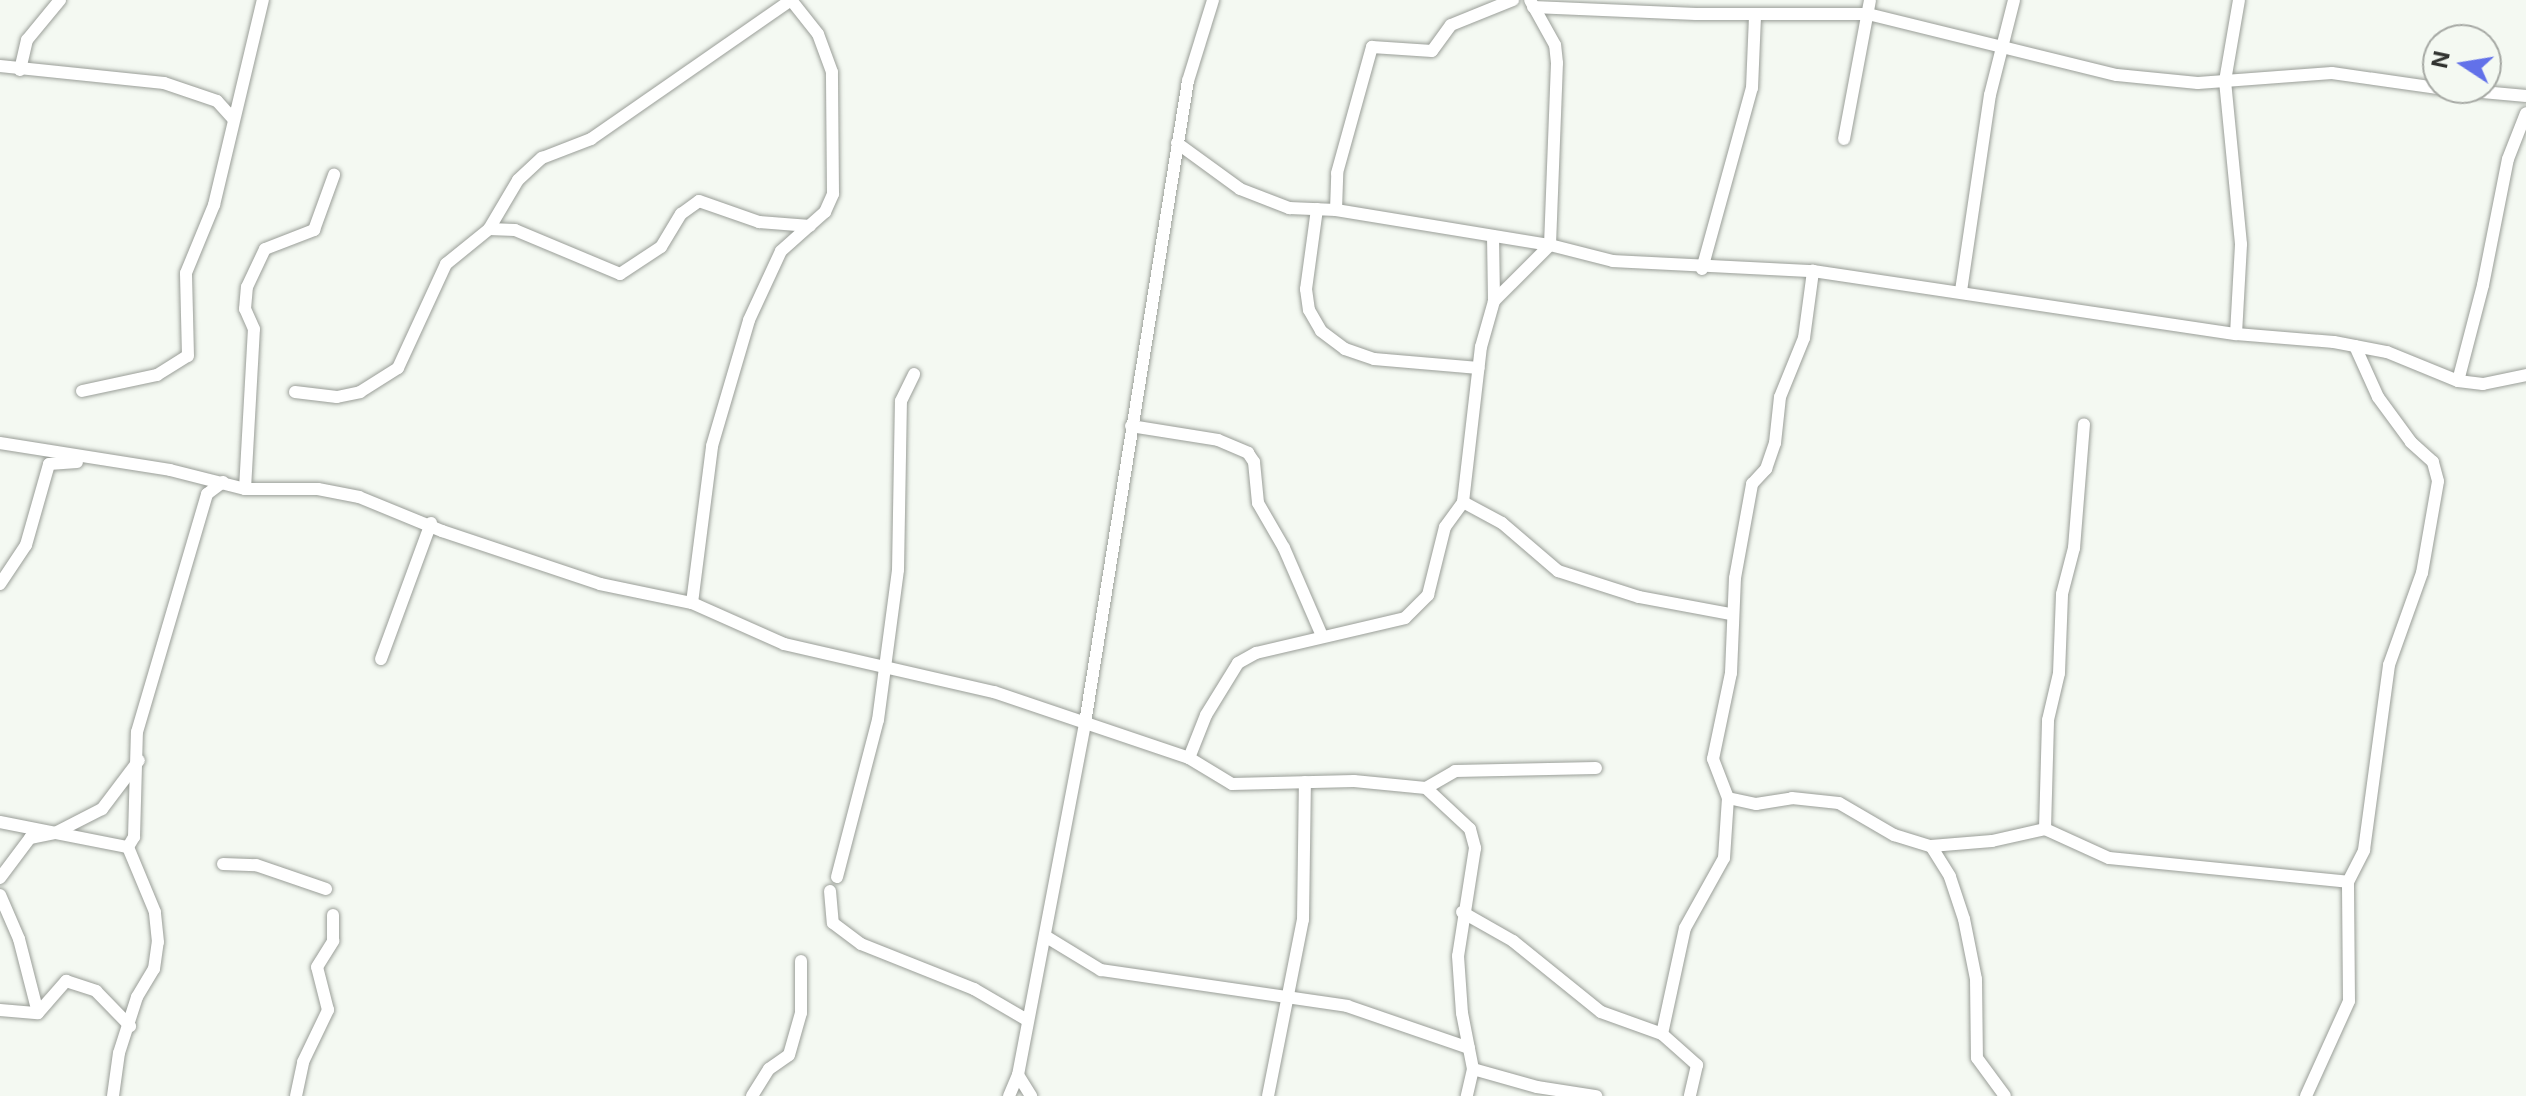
<!DOCTYPE html>
<style>
body{margin:0}
#map{position:relative;width:2526px;height:1096px;overflow:hidden;background:#f4f9f2;font-family:Inter,sans-serif}
div>[style]{position:absolute}
.roads{filter:drop-shadow(0 0 2px #9a9e98) drop-shadow(0 0 2px #9a9e98)}
.minor>*{height:12px;margin:-6px;padding:0 6px;transform-origin:6px;border-radius:6px;background:#fff}
span{translate:-50% -50%;white-space:nowrap;text-align:center;line-height:1.15;-webkit-text-stroke:7px #f4f9f2;paint-order:stroke}
.north{position:absolute;left:2422px;top:24px;width:80px;height:80px;box-sizing:border-box;background:#f4f9f2;border:2px solid #a6a9a4;border-radius:50%;rotate:282deg;font-size:22px;font-weight:700;line-height:32px;text-align:center;color:#30322f}
.north::after{content:'';display:block;margin:auto;width:28px;height:36px;background:#6271e9;clip-path:polygon(50% 0,100% 100%,50% 72%,0 100%)}
</style>
<div id="map">
<div class="roads">
<div class="minor">
<div style="left:1533px;top:7px;width:163px;rotate:2.5deg"></div>
<div style="left:1696px;top:14px;width:172px"></div>
<div style="left:1868px;top:14px;width:256px;rotate:13.8deg"></div>
<div style="left:2117px;top:75px;width:81px;rotate:5.6deg"></div>
<div style="left:2198px;top:83px;width:134px;rotate:-4.3deg"></div>
<div style="left:2332px;top:73px;width:107px;rotate:8.1deg"></div>
<div style="left:0;top:66px;width:165px;rotate:5.9deg"></div>
<div style="left:164px;top:83px;width:56px;rotate:18.8deg"></div>
<div style="left:217px;top:101px;width:24px;rotate:48deg"></div>
<div style="left:20px;top:70px;width:31px;rotate:-77deg"></div>
<div style="left:27px;top:40px;width:52px;rotate:-50.5deg"></div>
<div style="left:2439px;top:88px;width:87px;rotate:5.3deg"></div>
<div style="left:1844px;top:139px;width:141px;rotate:-79.4deg"></div>
<div style="left:1177px;top:143px;width:78px;rotate:36.1deg"></div>
<div style="left:1240px;top:189px;width:53px;rotate:21.2deg"></div>
<div style="left:1289px;top:208px;width:47px;rotate:2.4deg"></div>
<div style="left:1336px;top:210px;width:217px;rotate:9.3deg"></div>
<div style="left:1550px;top:245px;width:65px;rotate:14.3deg"></div>
<div style="left:1613px;top:261px;width:200px;rotate:2.9deg"></div>
<div style="left:1813px;top:271px;width:428px;rotate:8.5deg"></div>
<div style="left:2236px;top:334px;width:98px;rotate:4.7deg"></div>
<div style="left:2334px;top:342px;width:54px;rotate:10.7deg"></div>
<div style="left:2387px;top:352px;width:77px;rotate:22.2deg"></div>
<div style="left:2458px;top:381px;width:25px;rotate:7deg"></div>
<div style="left:2483px;top:384px;width:44px;rotate:-11.8deg"></div>
<div style="left:1317px;top:209px;width:81px;rotate:97.8deg"></div>
<div style="left:1306px;top:289px;width:21px;rotate:82deg"></div>
<div style="left:1309px;top:310px;width:24px;rotate:60deg"></div>
<div style="left:1321px;top:331px;width:30px;rotate:37deg"></div>
<div style="left:1345px;top:349px;width:31px;rotate:19deg"></div>
<div style="left:1374px;top:359px;width:105px;rotate:4.9deg"></div>
<div style="left:1336px;top:210px;width:37px;rotate:-88deg"></div>
<div style="left:1337px;top:173px;width:131px;rotate:-74.5deg"></div>
<div style="left:1372px;top:47px;width:60px;rotate:3.8deg"></div>
<div style="left:1432px;top:51px;width:32px;rotate:-54deg"></div>
<div style="left:1451px;top:25px;width:67px;rotate:-22deg"></div>
<div style="left:489px;top:229px;width:57px;rotate:-59.4deg"></div>
<div style="left:518px;top:180px;width:33px;rotate:-43deg"></div>
<div style="left:542px;top:158px;width:53px;rotate:-21.2deg"></div>
<div style="left:591px;top:139px;width:244px;rotate:-34.8deg"></div>
<div style="left:1493px;top:236px;width:65px;rotate:89.1deg"></div>
<div style="left:1702px;top:269px;width:188px;rotate:-74.6deg"></div>
<div style="left:1752px;top:88px;width:73px;rotate:-87.6deg"></div>
<div style="left:1961px;top:291px;width:198px;rotate:-81.6deg"></div>
<div style="left:1990px;top:95px;width:98px;rotate:-75.8deg"></div>
<div style="left:2236px;top:334px;width:90px;rotate:-86.8deg"></div>
<div style="left:2241px;top:244px;width:164px;rotate:-95.6deg"></div>
<div style="left:2225px;top:81px;width:82px;rotate:-80.2deg"></div>
<div style="left:2458px;top:381px;width:99px;rotate:-75.4deg"></div>
<div style="left:2483px;top:285px;width:128px;rotate:-78.8deg"></div>
<div style="left:2508px;top:159px;width:49px;rotate:-68.6deg"></div>
<div style="left:82px;top:391px;width:77px;rotate:-12deg"></div>
<div style="left:157px;top:375px;width:36px;rotate:-32deg"></div>
<div style="left:188px;top:356px;width:83px;rotate:-91.4deg"></div>
<div style="left:186px;top:273px;width:74px;rotate:-67.6deg"></div>
<div style="left:214px;top:205px;width:211px;rotate:-76.6deg"></div>
<div style="left:295px;top:392px;width:42px;rotate:6.8deg"></div>
<div style="left:337px;top:397px;width:24px;rotate:-12deg"></div>
<div style="left:360px;top:392px;width:45px;rotate:-32.3deg"></div>
<div style="left:398px;top:368px;width:115px;rotate:-65.2deg"></div>
<div style="left:446px;top:264px;width:55px;rotate:-39.1deg"></div>
<div style="left:489px;top:229px;width:26px;rotate:2deg"></div>
<div style="left:515px;top:230px;width:114px;rotate:22.7deg"></div>
<div style="left:620px;top:274px;width:49px;rotate:-33.4deg"></div>
<div style="left:661px;top:247px;width:39px;rotate:-59deg"></div>
<div style="left:681px;top:214px;width:22px;rotate:-36deg"></div>
<div style="left:699px;top:201px;width:64px;rotate:19.3deg"></div>
<div style="left:759px;top:222px;width:51px;rotate:4.5deg"></div>
<div style="left:1131px;top:426px;width:88px;rotate:9.1deg"></div>
<div style="left:1218px;top:440px;width:33px;rotate:23deg"></div>
<div style="left:1248px;top:453px;width:11px;rotate:56deg"></div>
<div style="left:1254px;top:462px;width:41px;rotate:84.4deg"></div>
<div style="left:1258px;top:503px;width:52px;rotate:60deg"></div>
<div style="left:1284px;top:548px;width:96px;rotate:66.6deg"></div>
<div style="left:0;top:443px;width:172px;rotate:9deg"></div>
<div style="left:170px;top:470px;width:77px;rotate:14.2deg"></div>
<div style="left:245px;top:489px;width:73px"></div>
<div style="left:318px;top:489px;width:42px;rotate:11deg"></div>
<div style="left:359px;top:497px;width:90px;rotate:22.3deg"></div>
<div style="left:442px;top:531px;width:167px;rotate:18.5deg"></div>
<div style="left:600px;top:584px;width:94px;rotate:11.7deg"></div>
<div style="left:692px;top:603px;width:101px;rotate:24deg"></div>
<div style="left:784px;top:644px;width:215px;rotate:12.9deg"></div>
<div style="left:994px;top:692px;width:206px;rotate:18.7deg"></div>
<div style="left:1189px;top:758px;width:50px;rotate:31.2deg"></div>
<div style="left:1232px;top:784px;width:122px;rotate:-1.4deg"></div>
<div style="left:1354px;top:781px;width:72px;rotate:5.6deg"></div>
<div style="left:1426px;top:788px;width:60px;rotate:43deg"></div>
<div style="left:1470px;top:829px;width:20px;rotate:75deg"></div>
<div style="left:1475px;top:848px;width:109px;rotate:98.9deg"></div>
<div style="left:1458px;top:956px;width:57px;rotate:86deg"></div>
<div style="left:1462px;top:1013px;width:57px;rotate:78.9deg"></div>
<div style="left:1473px;top:1069px;width:28px;rotate:103deg"></div>
<div style="left:245px;top:489px;width:160px;rotate:-86.8deg"></div>
<div style="left:254px;top:329px;width:22px;rotate:-114deg"></div>
<div style="left:245px;top:309px;width:22px;rotate:-85deg"></div>
<div style="left:247px;top:287px;width:42px;rotate:-64.7deg"></div>
<div style="left:265px;top:249px;width:53px;rotate:-21.2deg"></div>
<div style="left:314px;top:230px;width:59px;rotate:-70deg"></div>
<div style="left:1463px;top:502px;width:44px;rotate:28.3deg"></div>
<div style="left:1502px;top:523px;width:74px;rotate:40.6deg"></div>
<div style="left:1558px;top:571px;width:85px;rotate:17.8deg"></div>
<div style="left:1639px;top:597px;width:93px;rotate:10.6deg"></div>
<div style="left:0;top:584px;width:47px;rotate:-56.3deg"></div>
<div style="left:26px;top:545px;width:84px;rotate:-74.1deg"></div>
<div style="left:49px;top:464px;width:28px;rotate:-4deg"></div>
<div style="left:692px;top:603px;width:158px;rotate:-82.7deg"></div>
<div style="left:712px;top:446px;width:131px;rotate:-73.6deg"></div>
<div style="left:749px;top:320px;width:76px;rotate:-65.1deg"></div>
<div style="left:781px;top:251px;width:59px;rotate:-41.6deg"></div>
<div style="left:825px;top:212px;width:20px;rotate:-66deg"></div>
<div style="left:833px;top:194px;width:122px;rotate:-90.5deg"></div>
<div style="left:832px;top:72px;width:40px;rotate:-110.2deg"></div>
<div style="left:818px;top:34px;width:43px;rotate:-128.5deg"></div>
<div style="left:381px;top:659px;width:145px;rotate:-69.8deg"></div>
<div style="left:1189px;top:758px;width:46px;rotate:-68.4deg"></div>
<div style="left:1206px;top:715px;width:61px;rotate:-58.4deg"></div>
<div style="left:1238px;top:663px;width:21px;rotate:-29deg"></div>
<div style="left:1256px;top:653px;width:153px;rotate:-13.2deg"></div>
<div style="left:1405px;top:618px;width:33px;rotate:-45deg"></div>
<div style="left:1428px;top:595px;width:70px;rotate:-76deg"></div>
<div style="left:1445px;top:527px;width:31px;rotate:-54deg"></div>
<div style="left:1463px;top:502px;width:156px;rotate:-83.4deg"></div>
<div style="left:1481px;top:347px;width:48px;rotate:-74.2deg"></div>
<div style="left:1494px;top:301px;width:79px;rotate:-45deg"></div>
<div style="left:1550px;top:245px;width:182px;rotate:-87.8deg"></div>
<div style="left:1557px;top:63px;width:18px;rotate:-96deg"></div>
<div style="left:1555px;top:45px;width:51px;rotate:-119.1deg"></div>
<div style="left:1426px;top:788px;width:34px;rotate:-30deg"></div>
<div style="left:1455px;top:771px;width:141px;rotate:-1.2deg"></div>
<div style="left:1728px;top:798px;width:29px;rotate:12deg"></div>
<div style="left:1756px;top:804px;width:36px;rotate:-9deg"></div>
<div style="left:1792px;top:798px;width:47px;rotate:6.1deg"></div>
<div style="left:1839px;top:803px;width:64px;rotate:30.2deg"></div>
<div style="left:1894px;top:835px;width:39px;rotate:17deg"></div>
<div style="left:1931px;top:846px;width:36px;rotate:58deg"></div>
<div style="left:1950px;top:877px;width:44px;rotate:71.6deg"></div>
<div style="left:1964px;top:919px;width:61px;rotate:78.7deg"></div>
<div style="left:1976px;top:979px;width:79px;rotate:89.3deg"></div>
<div style="left:1977px;top:1058px;width:47px;rotate:53.6deg"></div>
<div style="left:0;top:822px;width:130px;rotate:11.1deg"></div>
<div style="left:2045px;top:829px;width:109px;rotate:-88.4deg"></div>
<div style="left:2048px;top:720px;width:48px;rotate:-76.8deg"></div>
<div style="left:2059px;top:673px;width:79px;rotate:-87.8deg"></div>
<div style="left:2062px;top:594px;width:48px;rotate:-75.4deg"></div>
<div style="left:2074px;top:548px;width:124px;rotate:-85.4deg"></div>
<div style="left:1931px;top:846px;width:61px;rotate:-4.7deg"></div>
<div style="left:1992px;top:841px;width:54px;rotate:-12.8deg"></div>
<div style="left:2045px;top:829px;width:70px;rotate:24.4deg"></div>
<div style="left:2109px;top:858px;width:240px;rotate:5.7deg"></div>
<div style="left:223px;top:864px;width:33px;rotate:2deg"></div>
<div style="left:256px;top:865px;width:74px;rotate:18.9deg"></div>
<div style="left:837px;top:877px;width:162px;rotate:-75.4deg"></div>
<div style="left:878px;top:720px;width:151px;rotate:-82.4deg"></div>
<div style="left:898px;top:570px;width:169px;rotate:-89deg"></div>
<div style="left:901px;top:401px;width:30px;rotate:-64deg"></div>
<div style="left:0;top:878px;width:50px;rotate:-53.1deg"></div>
<div style="left:30px;top:838px;width:25px;rotate:-11deg"></div>
<div style="left:55px;top:833px;width:53px;rotate:-27.1deg"></div>
<div style="left:102px;top:809px;width:61px;rotate:-52.9deg"></div>
<div style="left:830px;top:891px;width:32px;rotate:85deg"></div>
<div style="left:833px;top:923px;width:35px;rotate:37deg"></div>
<div style="left:861px;top:944px;width:122px;rotate:21.7deg"></div>
<div style="left:974px;top:989px;width:61px;rotate:30.3deg"></div>
<div style="left:0;top:895px;width:48px;rotate:66.6deg"></div>
<div style="left:19px;top:939px;width:76px;rotate:75.6deg"></div>
<div style="left:1462px;top:912px;width:59px;rotate:29.6deg"></div>
<div style="left:1513px;top:941px;width:113px;rotate:38.9deg"></div>
<div style="left:1601px;top:1012px;width:65px;rotate:19.8deg"></div>
<div style="left:1662px;top:1034px;width:47px;rotate:41.5deg"></div>
<div style="left:1697px;top:1065px;width:32px;rotate:103deg"></div>
<div style="left:1045px;top:936px;width:66px;rotate:31.3deg"></div>
<div style="left:1101px;top:970px;width:249px;rotate:8.3deg"></div>
<div style="left:1347px;top:1006px;width:129px;rotate:19deg"></div>
<div style="left:0;top:1010px;width:38px;rotate:5deg"></div>
<div style="left:38px;top:1013px;width:43px;rotate:-48.8deg"></div>
<div style="left:66px;top:981px;width:32px;rotate:18deg"></div>
<div style="left:96px;top:991px;width:49px;rotate:45.8deg"></div>
<div style="left:1662px;top:1034px;width:108px;rotate:-77.8deg"></div>
<div style="left:1685px;top:928px;width:80px;rotate:-60.9deg"></div>
<div style="left:1724px;top:858px;width:60px;rotate:-86.2deg"></div>
<div style="left:1728px;top:798px;width:42px;rotate:-111deg"></div>
<div style="left:1713px;top:759px;width:88px;rotate:-78.2deg"></div>
<div style="left:1731px;top:673px;width:95px;rotate:-87.6deg"></div>
<div style="left:1735px;top:578px;width:96px;rotate:-79.7deg"></div>
<div style="left:1752px;top:484px;width:21px;rotate:-47deg"></div>
<div style="left:1766px;top:469px;width:28px;rotate:-71deg"></div>
<div style="left:1775px;top:443px;width:46px;rotate:-83.8deg"></div>
<div style="left:1780px;top:397px;width:64px;rotate:-67.9deg"></div>
<div style="left:1804px;top:338px;width:68px;rotate:-82.3deg"></div>
<div style="left:1473px;top:1069px;width:66px;rotate:15.7deg"></div>
<div style="left:1537px;top:1087px;width:60px;rotate:8.7deg"></div>
<div style="left:1018px;top:1075px;width:25px;rotate:58deg"></div>
<div style="left:113px;top:1096px;width:43px;rotate:-82.1deg"></div>
<div style="left:119px;top:1053px;width:59px;rotate:-72.2deg"></div>
<div style="left:137px;top:997px;width:33px;rotate:-59deg"></div>
<div style="left:154px;top:969px;width:27px;rotate:-82deg"></div>
<div style="left:158px;top:942px;width:30px;rotate:-96deg"></div>
<div style="left:155px;top:912px;width:70px;rotate:-112.6deg"></div>
<div style="left:128px;top:847px;width:12px;rotate:-59deg"></div>
<div style="left:134px;top:837px;width:105px;rotate:-88.4deg"></div>
<div style="left:137px;top:732px;width:248px;rotate:-73.6deg"></div>
<div style="left:207px;top:494px;width:20px;rotate:-37deg"></div>
<div style="left:296px;top:1096px;width:35px;rotate:-78deg"></div>
<div style="left:303px;top:1062px;width:58px;rotate:-64.3deg"></div>
<div style="left:328px;top:1010px;width:44px;rotate:-104.3deg"></div>
<div style="left:317px;top:967px;width:31px;rotate:-58deg"></div>
<div style="left:333px;top:941px;width:26px;rotate:-90deg"></div>
<div style="left:752px;top:1096px;width:32px;rotate:-58deg"></div>
<div style="left:769px;top:1069px;width:24px;rotate:-35deg"></div>
<div style="left:789px;top:1055px;width:44px;rotate:-74.1deg"></div>
<div style="left:801px;top:1013px;width:52px;rotate:-90deg"></div>
<div style="left:1009px;top:1096px;width:23px;rotate:-67deg"></div>
<div style="left:1018px;top:1075px;width:358px;rotate:-79.2deg"></div>
<div style="left:1085px;top:723px;width:650px;rotate:-80.89deg"></div>
<div style="left:1188px;top:81px;width:85px;rotate:-72.8deg"></div>
<div style="left:1268px;top:1096px;width:179px;rotate:-78.8deg"></div>
<div style="left:1303px;top:920px;width:138px;rotate:-89.2deg"></div>
<div style="left:2306px;top:1096px;width:104px;rotate:-65.6deg"></div>
<div style="left:2349px;top:1001px;width:119px;rotate:-90.5deg"></div>
<div style="left:2348px;top:882px;width:36px;rotate:-63deg"></div>
<div style="left:2364px;top:850px;width:187px;rotate:-82.3deg"></div>
<div style="left:2389px;top:665px;width:98px;rotate:-70.3deg"></div>
<div style="left:2422px;top:573px;width:93px;rotate:-80.1deg"></div>
<div style="left:2438px;top:481px;width:20px;rotate:-105deg"></div>
<div style="left:2433px;top:462px;width:30px;rotate:-138deg"></div>
<div style="left:2411px;top:442px;width:56px;rotate:-126.3deg"></div>
<div style="left:2378px;top:397px;width:56px;rotate:-114.3deg"></div>
</div>
</div>
<div class="north">N</div>
</div>
